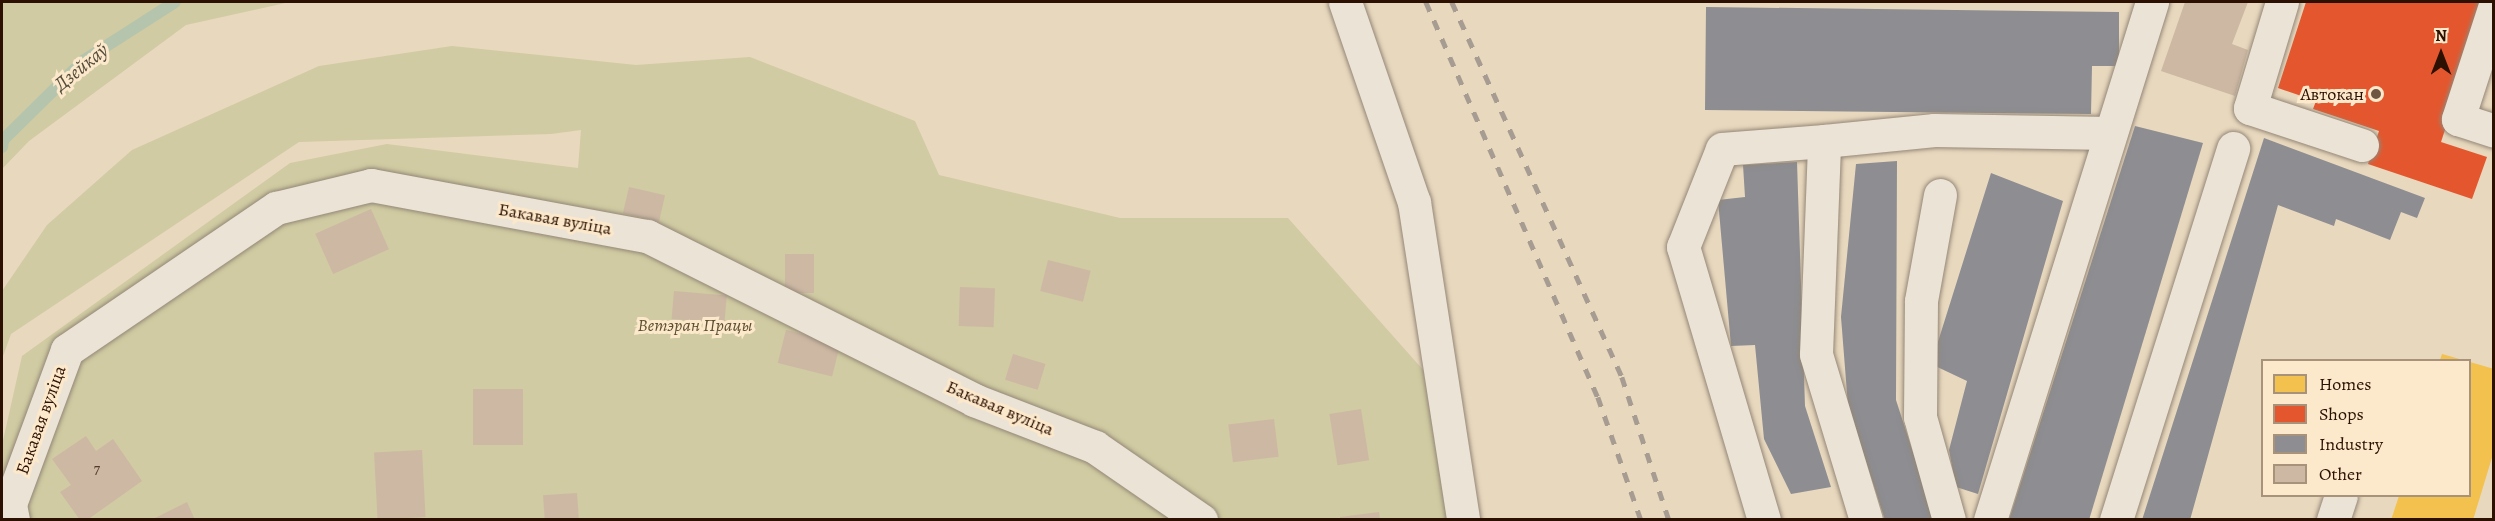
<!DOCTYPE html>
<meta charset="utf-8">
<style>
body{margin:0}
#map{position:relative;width:2495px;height:521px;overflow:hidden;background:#e8d8be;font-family:Alegreya,serif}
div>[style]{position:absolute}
.green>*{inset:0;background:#d0cba2}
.homes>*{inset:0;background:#f2c14e}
.shops>*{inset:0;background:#e4572e}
.industry>*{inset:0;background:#8d8d92}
.stream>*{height:12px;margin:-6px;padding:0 6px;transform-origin:6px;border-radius:6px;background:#b5c4ad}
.building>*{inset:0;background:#cdb8a4;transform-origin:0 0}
.roads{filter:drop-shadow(0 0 2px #948777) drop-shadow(0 0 2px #948777)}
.minor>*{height:33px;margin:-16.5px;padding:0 16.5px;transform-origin:16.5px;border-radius:16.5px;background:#ebe3d6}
.rail>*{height:4.5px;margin-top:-2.25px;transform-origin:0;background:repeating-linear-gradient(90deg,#a69c91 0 10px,transparent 0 20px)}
.dots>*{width:16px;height:16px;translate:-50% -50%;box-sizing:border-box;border:3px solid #fce8ca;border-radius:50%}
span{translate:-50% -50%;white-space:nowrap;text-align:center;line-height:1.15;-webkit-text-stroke:6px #fce8ca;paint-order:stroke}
.number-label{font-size:15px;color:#543a2a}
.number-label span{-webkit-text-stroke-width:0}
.poi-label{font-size:18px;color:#2c1001}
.right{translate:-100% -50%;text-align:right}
.street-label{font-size:18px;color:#2c1001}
.park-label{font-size:18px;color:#5e4e31;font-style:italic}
.water-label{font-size:20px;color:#544c3b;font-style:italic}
.frame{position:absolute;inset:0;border:3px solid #2c1001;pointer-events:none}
.legend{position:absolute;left:2261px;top:359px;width:210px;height:138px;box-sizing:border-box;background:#fce8ca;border:2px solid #a9927a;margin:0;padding:8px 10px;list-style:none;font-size:18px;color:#2c1001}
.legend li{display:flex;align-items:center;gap:12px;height:30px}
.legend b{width:30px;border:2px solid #a9927a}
.north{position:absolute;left:2411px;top:24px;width:60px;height:60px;-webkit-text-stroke:4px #fce8ca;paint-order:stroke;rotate:0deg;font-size:16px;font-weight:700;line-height:24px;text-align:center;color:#2c1001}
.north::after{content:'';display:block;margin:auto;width:21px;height:27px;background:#2c1001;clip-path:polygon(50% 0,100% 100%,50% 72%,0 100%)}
</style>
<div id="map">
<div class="green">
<div style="clip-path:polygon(2px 2px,290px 2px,186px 25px,29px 141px,2px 169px)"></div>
<div style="clip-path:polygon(452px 46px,636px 65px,750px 57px,915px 121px,939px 175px,1120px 218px,1288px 218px,1425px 372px,1448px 519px,2px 519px,2px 445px,22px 356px,290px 163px,387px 144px,578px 168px,581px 130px,551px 134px,299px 142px,11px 334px,2px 359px,2px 291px,47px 225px,132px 150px,319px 66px)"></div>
</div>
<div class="homes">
<div style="clip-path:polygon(2442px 354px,2463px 360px,2440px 360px)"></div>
<div style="clip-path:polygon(2470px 362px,2494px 369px,2494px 451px,2473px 520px,2391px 520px,2399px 496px,2470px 496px)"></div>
</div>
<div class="shops">
<div style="clip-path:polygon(2306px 2px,2487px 2px,2441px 142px,2487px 157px,2472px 199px,2368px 164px,2379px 131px,2313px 109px,2316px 101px,2278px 88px)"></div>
</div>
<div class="industry">
<div style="clip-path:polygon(1706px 7px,2119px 12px,2119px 66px,2092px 66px,2091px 114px,1705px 110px)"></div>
<div style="clip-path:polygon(2135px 126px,2203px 143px,2089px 520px,2009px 520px)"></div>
<div style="clip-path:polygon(2264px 138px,2425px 198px,2417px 218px,2401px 212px,2390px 240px,2336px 219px,2334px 226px,2278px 205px,2190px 520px,2142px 520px)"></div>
<div style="clip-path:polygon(1897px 161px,1896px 400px,1935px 520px,1885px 520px,1848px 406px,1841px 317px,1856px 164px)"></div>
<div style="clip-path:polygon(1797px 162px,1805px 406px,1831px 487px,1791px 494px,1764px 439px,1755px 345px,1731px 346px,1718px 200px,1745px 197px,1743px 165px)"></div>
<div style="clip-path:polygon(1991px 173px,2063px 201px,1978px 494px,1956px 487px,1949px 450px,1967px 381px,1931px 364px)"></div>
</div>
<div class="stream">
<div style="left:2px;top:147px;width:7px;rotate:-82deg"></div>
<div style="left:3px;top:140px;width:112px;rotate:-44.6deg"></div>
<div style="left:83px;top:61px;width:109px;rotate:-32.7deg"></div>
</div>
<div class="building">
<div style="clip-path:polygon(2185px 2px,2248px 2px,2232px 44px,2248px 50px,2235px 96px,2161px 71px)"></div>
<div style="left:629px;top:187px;width:37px;height:27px;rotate:13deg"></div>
<div style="left:371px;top:209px;width:44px;height:61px;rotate:66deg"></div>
<div style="left:785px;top:254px;width:29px;height:39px"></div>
<div style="left:1048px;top:260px;width:44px;height:32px;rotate:14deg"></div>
<div style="left:960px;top:287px;width:35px;height:39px;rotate:2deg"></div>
<div style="left:674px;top:291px;width:53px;height:28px;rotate:5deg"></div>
<div style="left:786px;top:330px;width:56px;height:34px;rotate:14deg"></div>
<div style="left:1013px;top:354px;width:34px;height:27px;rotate:17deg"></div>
<div style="left:473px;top:389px;width:50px;height:56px"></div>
<div style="left:1361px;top:409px;width:52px;height:32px;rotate:81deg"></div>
<div style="left:1274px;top:419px;width:38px;height:46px;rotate:83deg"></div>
<div style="clip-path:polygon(86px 436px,96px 451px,113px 439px,142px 481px,87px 520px,80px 520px,60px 492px,71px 485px,52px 459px)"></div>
<div style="left:422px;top:450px;width:67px;height:48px;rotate:87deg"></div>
<div style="left:577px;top:493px;width:27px;height:34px;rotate:86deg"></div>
<div style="clip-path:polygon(187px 502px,195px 520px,151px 520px)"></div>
<div style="clip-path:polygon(1379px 512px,1380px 520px,1340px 520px,1340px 517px)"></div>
</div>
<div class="roads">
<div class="minor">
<div style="left:1345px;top:2px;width:212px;rotate:71deg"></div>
<div style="left:1414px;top:202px;width:322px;rotate:81.2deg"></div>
<div style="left:2282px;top:2px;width:111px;rotate:106.8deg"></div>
<div style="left:2250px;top:108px;width:118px;rotate:18.3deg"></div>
<div style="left:2494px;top:8px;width:117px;rotate:108deg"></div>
<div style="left:2458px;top:119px;width:38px;rotate:18deg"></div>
<div style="left:1940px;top:195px;width:108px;rotate:100.2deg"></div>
<div style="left:1921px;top:301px;width:116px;rotate:90.5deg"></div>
<div style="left:1920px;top:417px;width:107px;rotate:74.3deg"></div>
<div style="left:13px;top:520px;width:16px;rotate:-101deg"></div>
<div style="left:10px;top:504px;width:164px;rotate:-69.7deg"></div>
<div style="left:67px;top:350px;width:253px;rotate:-34.2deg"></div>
<div style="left:276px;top:208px;width:98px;rotate:-13.6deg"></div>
<div style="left:371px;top:185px;width:281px;rotate:10.5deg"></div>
<div style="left:647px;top:236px;width:366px;rotate:26.6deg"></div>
<div style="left:974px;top:400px;width:130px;rotate:21.2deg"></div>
<div style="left:1095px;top:447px;width:129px;rotate:34.6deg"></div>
<div style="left:1764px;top:520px;width:285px;rotate:-106.5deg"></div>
<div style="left:1683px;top:247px;width:105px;rotate:-68.3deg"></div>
<div style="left:1722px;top:149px;width:102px;rotate:-4.5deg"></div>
<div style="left:1866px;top:520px;width:173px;rotate:-106.8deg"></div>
<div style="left:1816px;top:354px;width:213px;rotate:-87.8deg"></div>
<div style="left:1824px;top:141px;width:111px;rotate:-5.7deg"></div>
<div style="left:1934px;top:130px;width:176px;rotate:1deg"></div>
<div style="left:1990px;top:520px;width:543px;rotate:-72.63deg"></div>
<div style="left:2116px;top:520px;width:390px;rotate:-72.5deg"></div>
<div style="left:2333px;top:520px;width:25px;rotate:-72deg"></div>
</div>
</div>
<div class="rail">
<div style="left:1426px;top:2px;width:431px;rotate:66.5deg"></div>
<div style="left:1598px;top:397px;width:130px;rotate:70.7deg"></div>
<div style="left:1452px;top:2px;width:412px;rotate:65.6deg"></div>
<div style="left:1622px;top:377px;width:151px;rotate:71.8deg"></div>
</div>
<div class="dots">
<div style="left:2376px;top:94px;background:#6e5643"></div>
</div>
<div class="number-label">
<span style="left:97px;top:470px">7</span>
</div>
<div class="poi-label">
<span class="right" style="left:2364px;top:94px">Автокан</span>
</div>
<div class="street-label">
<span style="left:555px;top:219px;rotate:10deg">Бакавая вуліца</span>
<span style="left:1000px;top:408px;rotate:23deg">Бакавая вуліца</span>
<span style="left:41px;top:420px;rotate:-70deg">Бакавая вуліца</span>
</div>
<div class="park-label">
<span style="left:695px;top:325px">Ветэран Працы</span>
</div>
<div class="water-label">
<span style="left:81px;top:67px;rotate:-39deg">Дзейкаў</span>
</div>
<div class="frame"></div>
<ul class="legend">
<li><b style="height:16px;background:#f2c14e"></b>Homes</li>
<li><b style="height:16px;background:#e4572e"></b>Shops</li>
<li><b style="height:16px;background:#8d8d92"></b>Industry</li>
<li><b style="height:16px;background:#cdb8a4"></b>Other</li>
</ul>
<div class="north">N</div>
</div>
